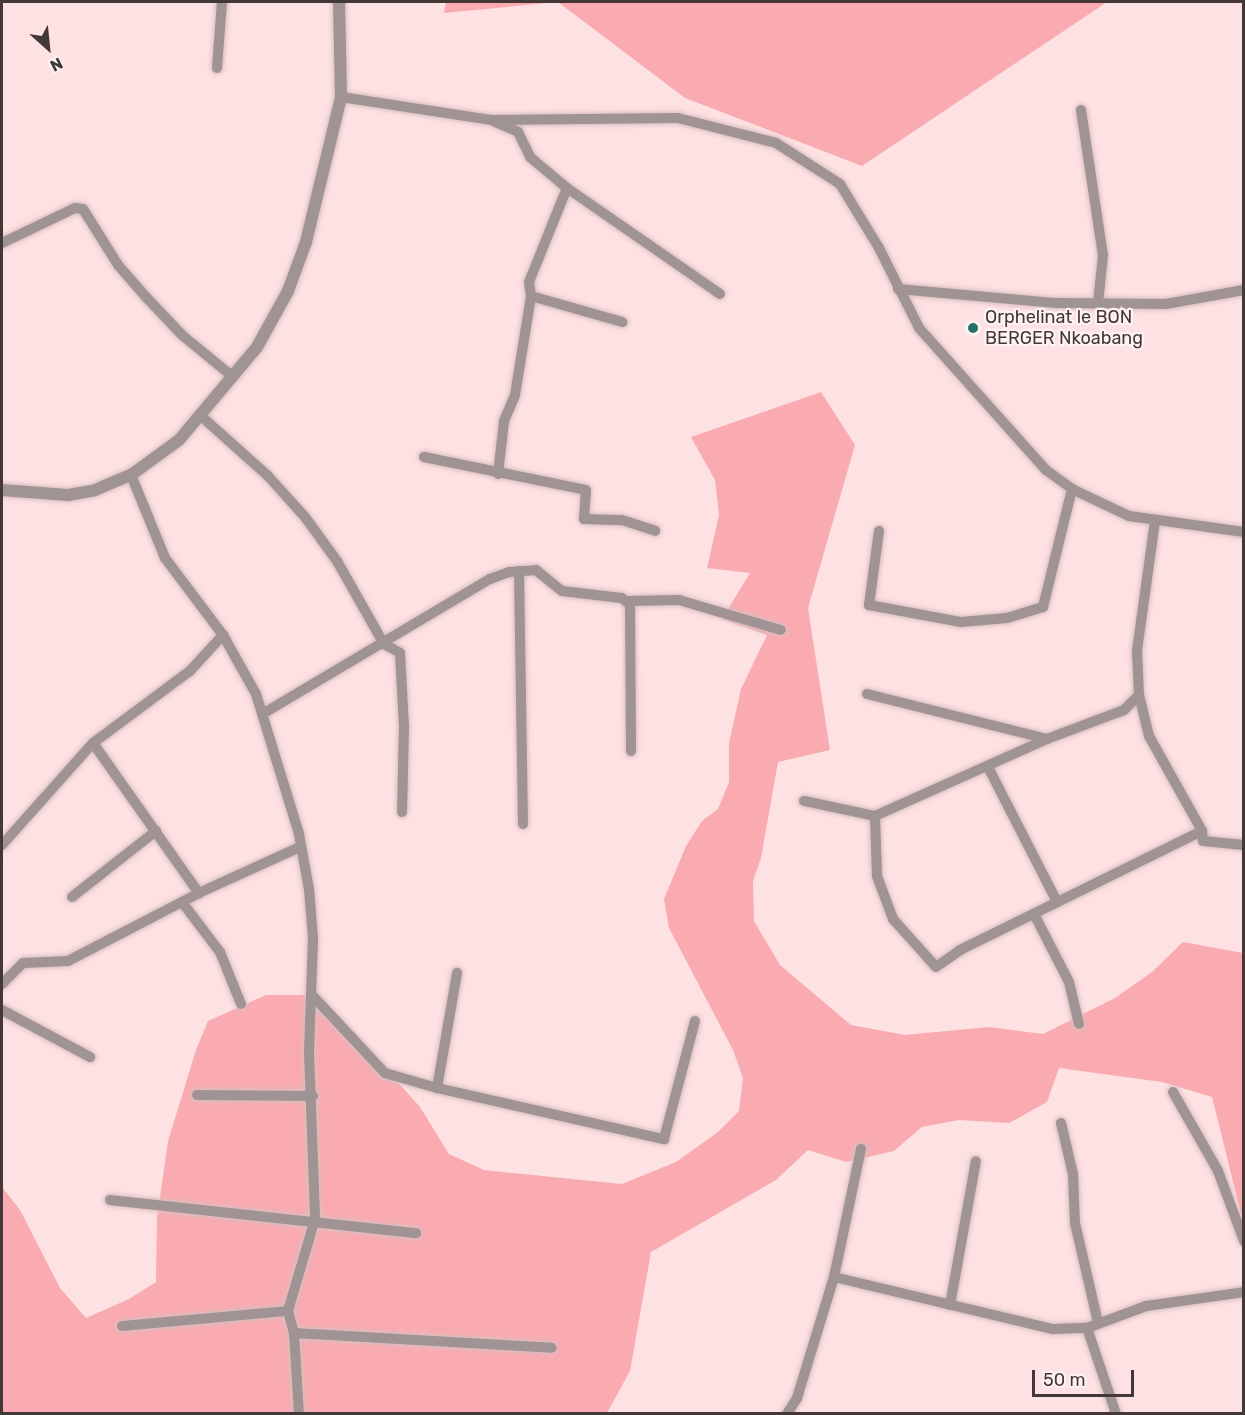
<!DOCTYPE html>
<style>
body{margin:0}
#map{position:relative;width:1245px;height:1415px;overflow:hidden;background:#fee1e2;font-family:Rubik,sans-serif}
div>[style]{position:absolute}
.green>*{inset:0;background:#f9abb1}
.roads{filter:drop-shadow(0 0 2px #d9bfc0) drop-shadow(0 0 2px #d9bfc0)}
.minor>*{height:10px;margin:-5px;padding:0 5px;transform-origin:5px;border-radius:5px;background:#a09394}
.tertiary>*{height:12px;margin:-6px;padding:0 6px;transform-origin:6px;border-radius:6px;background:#a09394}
.dots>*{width:16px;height:16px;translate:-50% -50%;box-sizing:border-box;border:3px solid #fff3f3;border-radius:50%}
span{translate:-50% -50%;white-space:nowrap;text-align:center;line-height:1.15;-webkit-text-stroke:4.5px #fff3f3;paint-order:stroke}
.poi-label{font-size:18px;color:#433738}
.left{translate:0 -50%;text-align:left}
.frame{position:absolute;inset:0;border:3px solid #433738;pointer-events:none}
.north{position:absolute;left:18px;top:18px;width:60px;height:60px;-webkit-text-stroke:4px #fff3f3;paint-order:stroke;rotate:153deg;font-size:16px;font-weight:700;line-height:24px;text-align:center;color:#433738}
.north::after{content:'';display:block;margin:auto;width:21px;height:27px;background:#433738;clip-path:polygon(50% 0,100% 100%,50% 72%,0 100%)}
.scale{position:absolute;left:1032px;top:1370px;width:102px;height:27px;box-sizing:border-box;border:3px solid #433738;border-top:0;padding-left:8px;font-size:18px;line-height:21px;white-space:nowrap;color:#433738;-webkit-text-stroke:4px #fff3f3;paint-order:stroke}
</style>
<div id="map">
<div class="green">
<div style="clip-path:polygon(446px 2px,1107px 2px,862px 166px,685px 98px,558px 2px,444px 13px)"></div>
<div style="clip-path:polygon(821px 392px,855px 445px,808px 608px,830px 750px,778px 762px,761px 858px,753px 881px,754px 921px,780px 965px,851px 1025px,905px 1035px,989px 1027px,1043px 1034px,1115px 998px,1152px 972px,1183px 942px,1243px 953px,1243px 1222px,1212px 1097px,1162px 1082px,1059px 1068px,1047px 1102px,1009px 1123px,959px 1120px,922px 1127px,894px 1151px,846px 1162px,808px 1150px,776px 1180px,651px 1252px,630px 1371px,607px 1413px,2px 1413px,2px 1187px,20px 1210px,60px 1288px,86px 1318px,129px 1299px,156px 1282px,157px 1218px,168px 1141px,196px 1050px,208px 1021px,266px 995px,319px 995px,420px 1107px,449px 1154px,484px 1170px,622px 1184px,676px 1162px,718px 1132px,739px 1111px,743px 1078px,733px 1050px,669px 928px,664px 899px,686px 846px,702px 821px,718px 809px,729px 782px,729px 743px,741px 689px,767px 635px,722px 619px,750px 573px,707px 568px,719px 515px,715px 480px,691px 437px)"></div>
</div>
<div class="roads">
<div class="minor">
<div style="left:217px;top:68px;width:66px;rotate:-85.7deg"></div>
<div style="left:341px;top:97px;width:153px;rotate:8.7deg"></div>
<div style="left:492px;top:120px;width:186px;rotate:-0.6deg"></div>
<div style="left:678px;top:118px;width:101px;rotate:14.3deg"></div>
<div style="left:776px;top:143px;width:76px;rotate:32.6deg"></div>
<div style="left:840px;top:184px;width:75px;rotate:58.6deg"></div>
<div style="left:879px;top:248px;width:89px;rotate:63.4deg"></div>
<div style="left:919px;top:328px;width:191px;rotate:48.2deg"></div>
<div style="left:1046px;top:470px;width:32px;rotate:36deg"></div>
<div style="left:1072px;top:489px;width:63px;rotate:25.3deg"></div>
<div style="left:1129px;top:516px;width:116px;rotate:7.9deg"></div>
<div style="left:1081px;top:110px;width:147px;rotate:81.4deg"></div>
<div style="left:1103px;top:255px;width:48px;rotate:95.9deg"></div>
<div style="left:495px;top:122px;width:25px;rotate:23deg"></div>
<div style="left:518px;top:132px;width:28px;rotate:64deg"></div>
<div style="left:530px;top:157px;width:48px;rotate:40deg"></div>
<div style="left:567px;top:188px;width:186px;rotate:34.7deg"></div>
<div style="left:2px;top:243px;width:81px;rotate:-25.6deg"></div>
<div style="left:75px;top:208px;width:8px;rotate:7deg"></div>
<div style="left:83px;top:209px;width:66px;rotate:58deg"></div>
<div style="left:118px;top:265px;width:43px;rotate:48.8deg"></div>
<div style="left:146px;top:297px;width:52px;rotate:46.5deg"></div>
<div style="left:182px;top:335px;width:66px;rotate:39.5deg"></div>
<div style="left:898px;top:289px;width:159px;rotate:5.1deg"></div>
<div style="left:1056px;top:303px;width:110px;rotate:0.5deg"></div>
<div style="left:1166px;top:304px;width:79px;rotate:-10.2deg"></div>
<div style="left:531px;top:296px;width:95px;rotate:15.9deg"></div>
<div style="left:201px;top:416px;width:90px;rotate:41.8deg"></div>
<div style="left:268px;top:476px;width:55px;rotate:47.9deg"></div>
<div style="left:305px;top:517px;width:54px;rotate:54deg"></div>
<div style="left:337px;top:561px;width:95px;rotate:60.5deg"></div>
<div style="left:384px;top:644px;width:18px;rotate:29deg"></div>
<div style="left:400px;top:653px;width:73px;rotate:86.9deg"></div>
<div style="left:404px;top:726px;width:86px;rotate:91.3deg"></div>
<div style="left:424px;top:457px;width:165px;rotate:11.5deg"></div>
<div style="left:586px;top:490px;width:29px;rotate:94deg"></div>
<div style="left:584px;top:519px;width:38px;rotate:2deg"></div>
<div style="left:622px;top:520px;width:35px;rotate:18deg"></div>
<div style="left:498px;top:474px;width:53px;rotate:-83.5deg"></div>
<div style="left:504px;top:421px;width:28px;rotate:-67deg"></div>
<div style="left:515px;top:395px;width:100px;rotate:-80.8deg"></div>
<div style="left:531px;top:296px;width:14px;rotate:-98deg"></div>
<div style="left:529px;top:282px;width:101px;rotate:-68deg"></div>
<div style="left:131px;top:475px;width:90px;rotate:67.7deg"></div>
<div style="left:165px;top:558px;width:96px;rotate:53deg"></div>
<div style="left:223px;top:635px;width:68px;rotate:60.8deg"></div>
<div style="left:256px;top:694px;width:146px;rotate:72.9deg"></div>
<div style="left:299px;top:834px;width:56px;rotate:79.7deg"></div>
<div style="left:309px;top:889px;width:49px;rotate:85.3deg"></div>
<div style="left:313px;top:938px;width:114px;rotate:92deg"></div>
<div style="left:309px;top:1052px;width:167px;rotate:87.9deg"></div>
<div style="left:315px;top:1219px;width:96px;rotate:106.4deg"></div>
<div style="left:288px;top:1311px;width:23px;rotate:75deg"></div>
<div style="left:294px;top:1333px;width:81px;rotate:86.5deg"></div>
<div style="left:1155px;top:521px;width:130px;rotate:97.9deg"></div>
<div style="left:1137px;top:650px;width:45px;rotate:87.5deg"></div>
<div style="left:1139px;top:695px;width:42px;rotate:76.3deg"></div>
<div style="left:1149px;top:736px;width:109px;rotate:60.8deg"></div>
<div style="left:1202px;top:831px;width:10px;rotate:84deg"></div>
<div style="left:1203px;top:841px;width:41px;rotate:5.6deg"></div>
<div style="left:879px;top:531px;width:75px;rotate:97.7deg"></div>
<div style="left:869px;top:605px;width:94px;rotate:10.5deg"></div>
<div style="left:961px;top:622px;width:46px;rotate:-5deg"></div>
<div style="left:1007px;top:618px;width:38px;rotate:-17deg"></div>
<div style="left:1043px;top:607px;width:122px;rotate:-76.2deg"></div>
<div style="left:519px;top:571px;width:253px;rotate:89.1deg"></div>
<div style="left:627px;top:601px;width:52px;rotate:-1.1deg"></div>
<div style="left:679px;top:600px;width:106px;rotate:16.4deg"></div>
<div style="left:867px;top:694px;width:186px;rotate:14deg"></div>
<div style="left:1139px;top:695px;width:21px;rotate:135deg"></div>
<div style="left:1124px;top:710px;width:82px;rotate:159.4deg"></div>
<div style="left:1047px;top:739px;width:188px;rotate:155.9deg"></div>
<div style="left:875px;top:816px;width:60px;rotate:88.1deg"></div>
<div style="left:877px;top:876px;width:46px;rotate:69.6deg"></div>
<div style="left:893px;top:919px;width:64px;rotate:48.1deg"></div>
<div style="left:936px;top:967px;width:29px;rotate:-35deg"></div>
<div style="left:960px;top:950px;width:270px;rotate:-26.2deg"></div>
<div style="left:264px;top:713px;width:263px;rotate:-30.7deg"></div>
<div style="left:490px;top:579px;width:20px;rotate:-20deg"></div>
<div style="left:509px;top:572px;width:27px;rotate:-4deg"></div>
<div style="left:536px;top:570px;width:33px;rotate:39deg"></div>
<div style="left:562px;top:591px;width:60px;rotate:6.7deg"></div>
<div style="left:622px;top:598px;width:11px;rotate:41deg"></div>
<div style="left:630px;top:605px;width:146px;rotate:89.6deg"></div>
<div style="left:93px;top:743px;width:184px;rotate:54.8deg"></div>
<div style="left:988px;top:767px;width:152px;rotate:62.9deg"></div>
<div style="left:804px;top:801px;width:73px;rotate:11.9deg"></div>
<div style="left:2px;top:845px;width:137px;rotate:-48.3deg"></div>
<div style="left:93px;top:743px;width:121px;rotate:-36.6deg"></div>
<div style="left:190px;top:671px;width:49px;rotate:-47.5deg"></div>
<div style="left:72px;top:897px;width:107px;rotate:-38.2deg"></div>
<div style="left:182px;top:902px;width:63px;rotate:52.8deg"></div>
<div style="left:220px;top:952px;width:56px;rotate:68deg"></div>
<div style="left:1034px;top:914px;width:76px;rotate:62.8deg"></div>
<div style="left:1069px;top:982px;width:43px;rotate:76.6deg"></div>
<div style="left:2px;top:984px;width:30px;rotate:-45deg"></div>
<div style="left:23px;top:963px;width:45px;rotate:-2.5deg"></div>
<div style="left:68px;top:961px;width:148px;rotate:-27.4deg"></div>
<div style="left:199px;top:893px;width:111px;rotate:-24.5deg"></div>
<div style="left:311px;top:994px;width:108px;rotate:46.9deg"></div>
<div style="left:385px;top:1073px;width:54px;rotate:16.1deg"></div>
<div style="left:437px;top:1088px;width:233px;rotate:12.7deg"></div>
<div style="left:664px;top:1139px;width:122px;rotate:-75.3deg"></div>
<div style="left:2px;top:1010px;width:100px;rotate:28.1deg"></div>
<div style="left:437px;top:1088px;width:117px;rotate:-80.1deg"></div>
<div style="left:1173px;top:1092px;width:91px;rotate:60.3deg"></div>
<div style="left:1218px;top:1171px;width:75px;rotate:69.6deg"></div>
<div style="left:197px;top:1095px;width:116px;rotate:0.5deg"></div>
<div style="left:1061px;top:1123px;width:52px;rotate:76.8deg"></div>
<div style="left:1073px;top:1174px;width:49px;rotate:87.7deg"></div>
<div style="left:1075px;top:1223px;width:103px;rotate:77deg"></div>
<div style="left:110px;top:1200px;width:308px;rotate:6.2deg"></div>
<div style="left:834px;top:1277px;width:225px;rotate:13.4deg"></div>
<div style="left:1053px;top:1329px;width:34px;rotate:-2deg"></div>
<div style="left:950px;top:1305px;width:146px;rotate:-79.8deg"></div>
<div style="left:122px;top:1326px;width:167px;rotate:-5.2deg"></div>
<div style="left:294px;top:1333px;width:258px;rotate:3.3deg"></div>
<div style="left:787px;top:1414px;width:19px;rotate:-58deg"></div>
<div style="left:797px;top:1398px;width:127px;rotate:-73deg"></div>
<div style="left:834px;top:1277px;width:131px;rotate:-78.1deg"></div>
<div style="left:1116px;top:1414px;width:91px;rotate:-108.6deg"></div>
<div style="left:1087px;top:1328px;width:63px;rotate:-20.4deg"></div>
<div style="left:1146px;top:1306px;width:99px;rotate:-8.1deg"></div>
</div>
<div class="tertiary">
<div style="left:2px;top:490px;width:66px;rotate:4.3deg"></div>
<div style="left:68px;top:495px;width:27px;rotate:-10deg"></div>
<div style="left:95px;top:490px;width:39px;rotate:-23deg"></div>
<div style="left:131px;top:475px;width:59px;rotate:-36.1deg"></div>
<div style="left:179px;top:440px;width:121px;rotate:-50deg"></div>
<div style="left:257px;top:347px;width:64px;rotate:-61deg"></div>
<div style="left:288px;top:291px;width:52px;rotate:-69.8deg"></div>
<div style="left:306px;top:242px;width:149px;rotate:-76.4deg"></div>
<div style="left:341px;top:97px;width:95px;rotate:-91.2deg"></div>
</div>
</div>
<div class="dots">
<div style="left:973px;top:328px;background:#28726e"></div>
</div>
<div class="poi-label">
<span class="left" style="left:985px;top:328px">Orphelinat le BON<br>BERGER Nkoabang</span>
</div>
<div class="frame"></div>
<div class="north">N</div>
<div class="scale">50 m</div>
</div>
